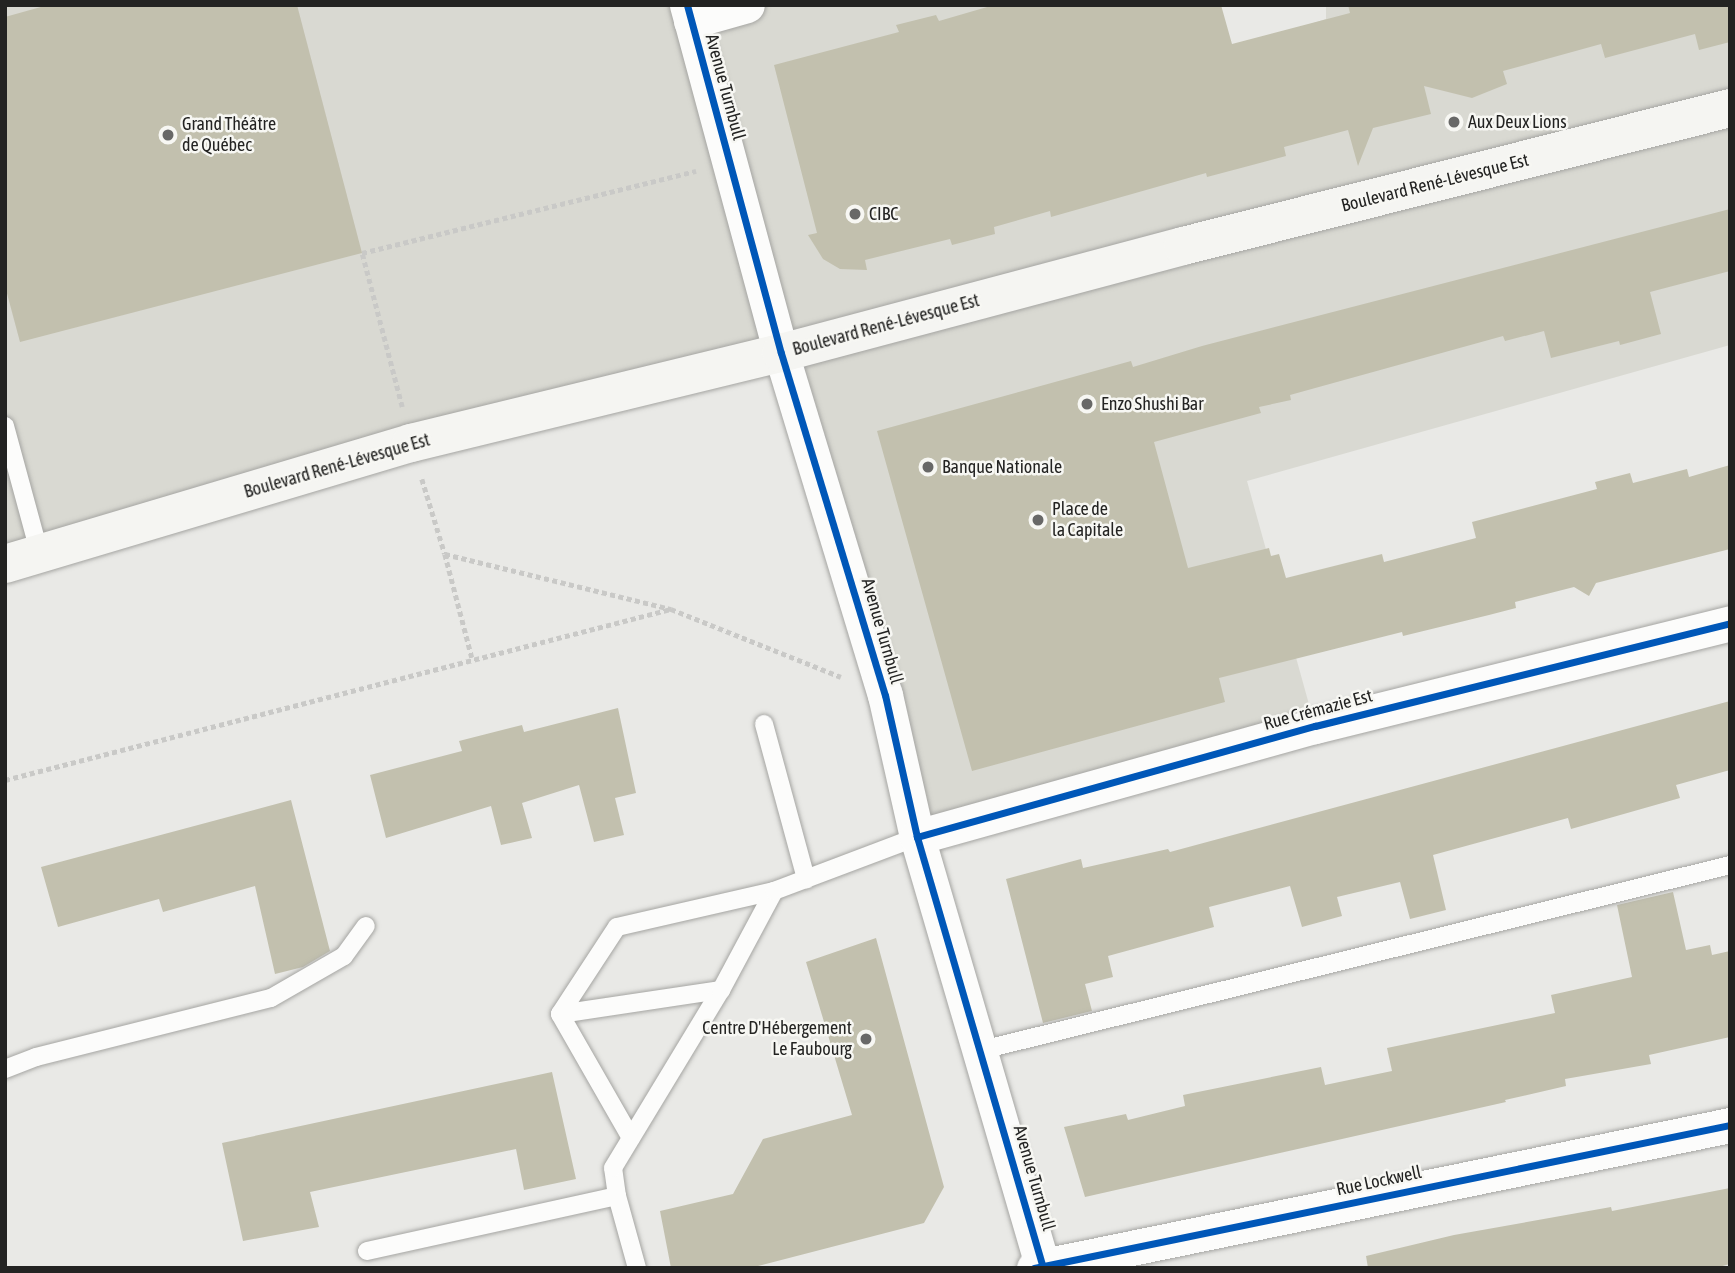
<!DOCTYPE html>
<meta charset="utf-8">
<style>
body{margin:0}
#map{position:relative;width:1735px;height:1273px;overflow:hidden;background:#e9e9e6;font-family:"Asap Condensed",sans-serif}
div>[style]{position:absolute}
.built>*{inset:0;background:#d9d9d2}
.building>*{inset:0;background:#c2c0ae}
.path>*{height:4.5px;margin-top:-2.25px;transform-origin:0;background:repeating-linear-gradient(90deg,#c9c9c7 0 5px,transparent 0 8.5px)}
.roads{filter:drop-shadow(0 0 2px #a5a5a2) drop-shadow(0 0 2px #a5a5a2)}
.service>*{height:18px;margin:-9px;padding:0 9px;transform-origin:9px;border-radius:9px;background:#fcfcfb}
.minor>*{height:35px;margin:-17.5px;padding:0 17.5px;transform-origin:17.5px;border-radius:17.5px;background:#fcfcfb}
.secondary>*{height:38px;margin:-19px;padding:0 19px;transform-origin:19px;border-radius:19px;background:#f5f5f2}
.cycleway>*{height:7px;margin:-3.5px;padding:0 3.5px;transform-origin:3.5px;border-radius:3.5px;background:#0057b8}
.dots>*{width:19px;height:19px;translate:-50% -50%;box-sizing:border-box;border:4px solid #f7f7f3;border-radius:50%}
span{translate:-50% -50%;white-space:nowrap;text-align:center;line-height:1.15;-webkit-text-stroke:5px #f7f7f3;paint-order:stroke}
.street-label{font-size:18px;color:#232322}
.poi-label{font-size:18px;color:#232322}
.left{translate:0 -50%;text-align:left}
.right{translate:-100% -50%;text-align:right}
.frame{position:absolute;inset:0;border:7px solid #232322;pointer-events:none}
</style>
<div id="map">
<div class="built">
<div style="clip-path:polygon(5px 5px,1018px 5px,1049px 109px,1326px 19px,1326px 5px,1730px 5px,1730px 345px,1247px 481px,1315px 726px,917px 837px,780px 353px,5px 544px)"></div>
</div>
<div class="building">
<div style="clip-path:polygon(48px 5px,297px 5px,362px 253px,20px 342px,5px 286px,5px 17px)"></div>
<div style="clip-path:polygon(994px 5px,1221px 5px,1232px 44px,1350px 13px,1348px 5px,1730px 5px,1730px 42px,1699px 50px,1695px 34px,1605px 58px,1601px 44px,1503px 71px,1507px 84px,1472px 98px,1424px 86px,1431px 114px,1373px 128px,1358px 166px,1348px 130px,1284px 147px,1286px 156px,1241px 168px,1207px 177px,1206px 173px,1051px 217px,1050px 211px,994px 227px,995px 234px,952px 245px,950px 239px,865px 260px,867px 270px,840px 269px,823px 259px,808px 235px,817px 233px,774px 65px,899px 32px,896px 25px,936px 15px,939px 21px)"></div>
<div style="clip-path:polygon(1730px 209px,1730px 271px,1650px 292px,1661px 334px,1620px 345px,1619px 341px,1551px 358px,1544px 331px,1505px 341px,1503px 336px,1290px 395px,1291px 400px,1259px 407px,1261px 413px,1154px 442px,1188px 568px,1269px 548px,1271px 556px,1279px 554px,1286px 578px,1382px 554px,1384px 562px,1476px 538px,1472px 522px,1597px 489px,1595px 482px,1630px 473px,1633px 483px,1687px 469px,1689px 477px,1730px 465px,1730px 549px,1596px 583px,1589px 596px,1574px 587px,1515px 602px,1516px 608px,1489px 615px,1403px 636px,1402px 632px,1219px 678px,1225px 702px,972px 771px,877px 431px,1131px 361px,1133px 367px,1202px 346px)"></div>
<div style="clip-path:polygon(1730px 701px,1730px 770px,1676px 785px,1680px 798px,1571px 829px,1568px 818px,1433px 855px,1446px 910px,1410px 919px,1400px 882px,1337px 897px,1342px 916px,1302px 927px,1290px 886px,1209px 907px,1214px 927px,1108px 956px,1113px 977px,1085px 984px,1092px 1011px,1043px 1023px,1006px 879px,1081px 859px,1083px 868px,1168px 849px,1170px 852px)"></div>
<div style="clip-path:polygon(618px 708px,636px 793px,615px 798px,624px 835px,594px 842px,579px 785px,522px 803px,532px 838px,501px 845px,491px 806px,386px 838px,370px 775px,462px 751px,459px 741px,522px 725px,524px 732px)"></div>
<div style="clip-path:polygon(291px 800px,330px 951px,303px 967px,275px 974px,255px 886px,163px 912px,159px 899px,58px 927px,41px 867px)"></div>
<div style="clip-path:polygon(1673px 892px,1686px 950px,1710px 945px,1712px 955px,1730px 951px,1730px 1037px,1649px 1055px,1651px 1064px,1565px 1079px,1566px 1086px,1505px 1100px,1506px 1102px,1085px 1197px,1064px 1127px,1126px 1114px,1128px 1120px,1185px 1106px,1183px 1095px,1321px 1067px,1325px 1085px,1392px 1071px,1387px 1048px,1555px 1013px,1551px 995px,1632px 977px,1617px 905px)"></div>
<div style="clip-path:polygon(876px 938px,944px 1187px,924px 1223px,750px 1268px,671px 1268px,660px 1211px,733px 1194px,763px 1139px,852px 1115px,806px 962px)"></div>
<div style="clip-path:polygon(552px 1072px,576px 1179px,524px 1190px,516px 1149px,310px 1192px,319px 1227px,243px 1241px,222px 1143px)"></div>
<div style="clip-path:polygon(1730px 1188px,1730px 1264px,1715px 1268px,1368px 1268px,1366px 1256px,1454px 1235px,1611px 1207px,1612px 1211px)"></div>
</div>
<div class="path">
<div style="left:402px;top:407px;width:159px;rotate:-104.6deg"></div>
<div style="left:362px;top:253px;width:344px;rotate:-13.8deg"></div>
<div style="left:422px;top:479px;width:78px;rotate:73deg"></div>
<div style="left:445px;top:554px;width:233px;rotate:13.7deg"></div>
<div style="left:445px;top:554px;width:107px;rotate:75.4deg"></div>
<div style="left:5px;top:780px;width:688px;rotate:-14.4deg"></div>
<div style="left:671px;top:609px;width:183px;rotate:21.8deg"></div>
</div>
<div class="roads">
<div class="service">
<div style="left:5px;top:426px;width:134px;rotate:74.8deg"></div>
<div style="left:764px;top:724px;width:161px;rotate:74.8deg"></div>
<div style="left:560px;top:1014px;width:163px;rotate:-8.5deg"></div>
<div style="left:982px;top:1050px;width:771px;rotate:-13.89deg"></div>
<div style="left:5px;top:1069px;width:33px;rotate:-21deg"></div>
<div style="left:36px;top:1057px;width:242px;rotate:-14.1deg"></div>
<div style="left:271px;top:998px;width:84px;rotate:-29.9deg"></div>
<div style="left:344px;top:956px;width:37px;rotate:-54deg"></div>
<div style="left:631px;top:1138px;width:143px;rotate:-119.8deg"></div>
<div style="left:560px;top:1014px;width:104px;rotate:-56.8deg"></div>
<div style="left:617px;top:927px;width:161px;rotate:-12.9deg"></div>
<div style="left:367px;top:1251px;width:256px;rotate:-12.4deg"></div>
<div style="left:637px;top:1268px;width:75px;rotate:-105.5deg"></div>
<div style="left:617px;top:1196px;width:28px;rotate:-98deg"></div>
<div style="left:613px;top:1168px;width:208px;rotate:-58.8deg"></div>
<div style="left:721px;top:990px;width:112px;rotate:-61.8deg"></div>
<div style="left:774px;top:891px;width:153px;rotate:-20.7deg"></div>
</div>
<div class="minor">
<div style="left:687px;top:5px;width:360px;rotate:74.9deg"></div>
<div style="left:781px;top:353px;width:357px;rotate:73.1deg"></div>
<div style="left:885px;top:695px;width:146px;rotate:77.3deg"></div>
<div style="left:917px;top:837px;width:449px;rotate:73.7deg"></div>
<div style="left:691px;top:21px;width:58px;rotate:-15.9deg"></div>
<div style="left:917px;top:837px;width:413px;rotate:-15.6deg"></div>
<div style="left:1315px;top:726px;width:428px;rotate:-13.9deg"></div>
<div style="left:1034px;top:1268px;width:711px;rotate:-11.61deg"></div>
</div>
<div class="secondary">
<div style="left:5px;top:564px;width:424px;rotate:-16.6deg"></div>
<div style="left:411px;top:443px;width:381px;rotate:-13.7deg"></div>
<div style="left:781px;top:353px;width:416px;rotate:-14.9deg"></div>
<div style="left:1183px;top:246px;width:564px;rotate:-14.16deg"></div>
</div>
</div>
<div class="cycleway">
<div style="left:687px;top:5px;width:360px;rotate:74.9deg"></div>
<div style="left:781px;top:353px;width:357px;rotate:73.1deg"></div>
<div style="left:885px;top:695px;width:146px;rotate:77.3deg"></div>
<div style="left:917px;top:837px;width:449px;rotate:73.7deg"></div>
<div style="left:917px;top:837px;width:413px;rotate:-15.6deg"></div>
<div style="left:1315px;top:726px;width:428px;rotate:-13.9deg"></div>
<div style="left:1034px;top:1268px;width:711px;rotate:-11.61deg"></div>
</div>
<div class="dots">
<div style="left:1454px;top:122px;background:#686867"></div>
<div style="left:168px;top:135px;background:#686867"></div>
<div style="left:855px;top:214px;background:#686867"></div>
<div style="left:1087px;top:404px;background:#686867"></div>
<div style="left:928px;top:467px;background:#686867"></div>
<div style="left:1038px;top:520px;background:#686867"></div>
<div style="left:866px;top:1039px;background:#686867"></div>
</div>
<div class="street-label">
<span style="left:725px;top:87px;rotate:75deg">Avenue Turnbull</span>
<span style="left:1435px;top:183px;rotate:-14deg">Boulevard René-Lévesque Est</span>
<span style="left:886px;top:325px;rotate:-15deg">Boulevard René-Lévesque Est</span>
<span style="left:337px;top:466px;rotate:-16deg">Boulevard René-Lévesque Est</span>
<span style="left:882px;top:631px;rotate:74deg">Avenue Turnbull</span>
<span style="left:1318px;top:710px;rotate:-15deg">Rue Crémazie Est</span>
<span style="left:1034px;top:1178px;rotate:74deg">Avenue Turnbull</span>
<span style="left:1379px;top:1181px;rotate:-12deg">Rue Lockwell</span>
</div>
<div class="poi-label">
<span class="left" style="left:1468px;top:122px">Aux Deux Lions</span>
<span class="left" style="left:182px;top:135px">Grand Théâtre<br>de Québec</span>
<span class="left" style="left:869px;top:214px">CIBC</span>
<span class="left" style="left:1101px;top:404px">Enzo Shushi Bar</span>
<span class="left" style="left:942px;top:467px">Banque Nationale</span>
<span class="left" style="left:1052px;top:520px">Place de<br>la Capitale</span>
<span class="right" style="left:852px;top:1039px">Centre D'Hébergement<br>Le Faubourg</span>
</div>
<div class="frame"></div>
</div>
